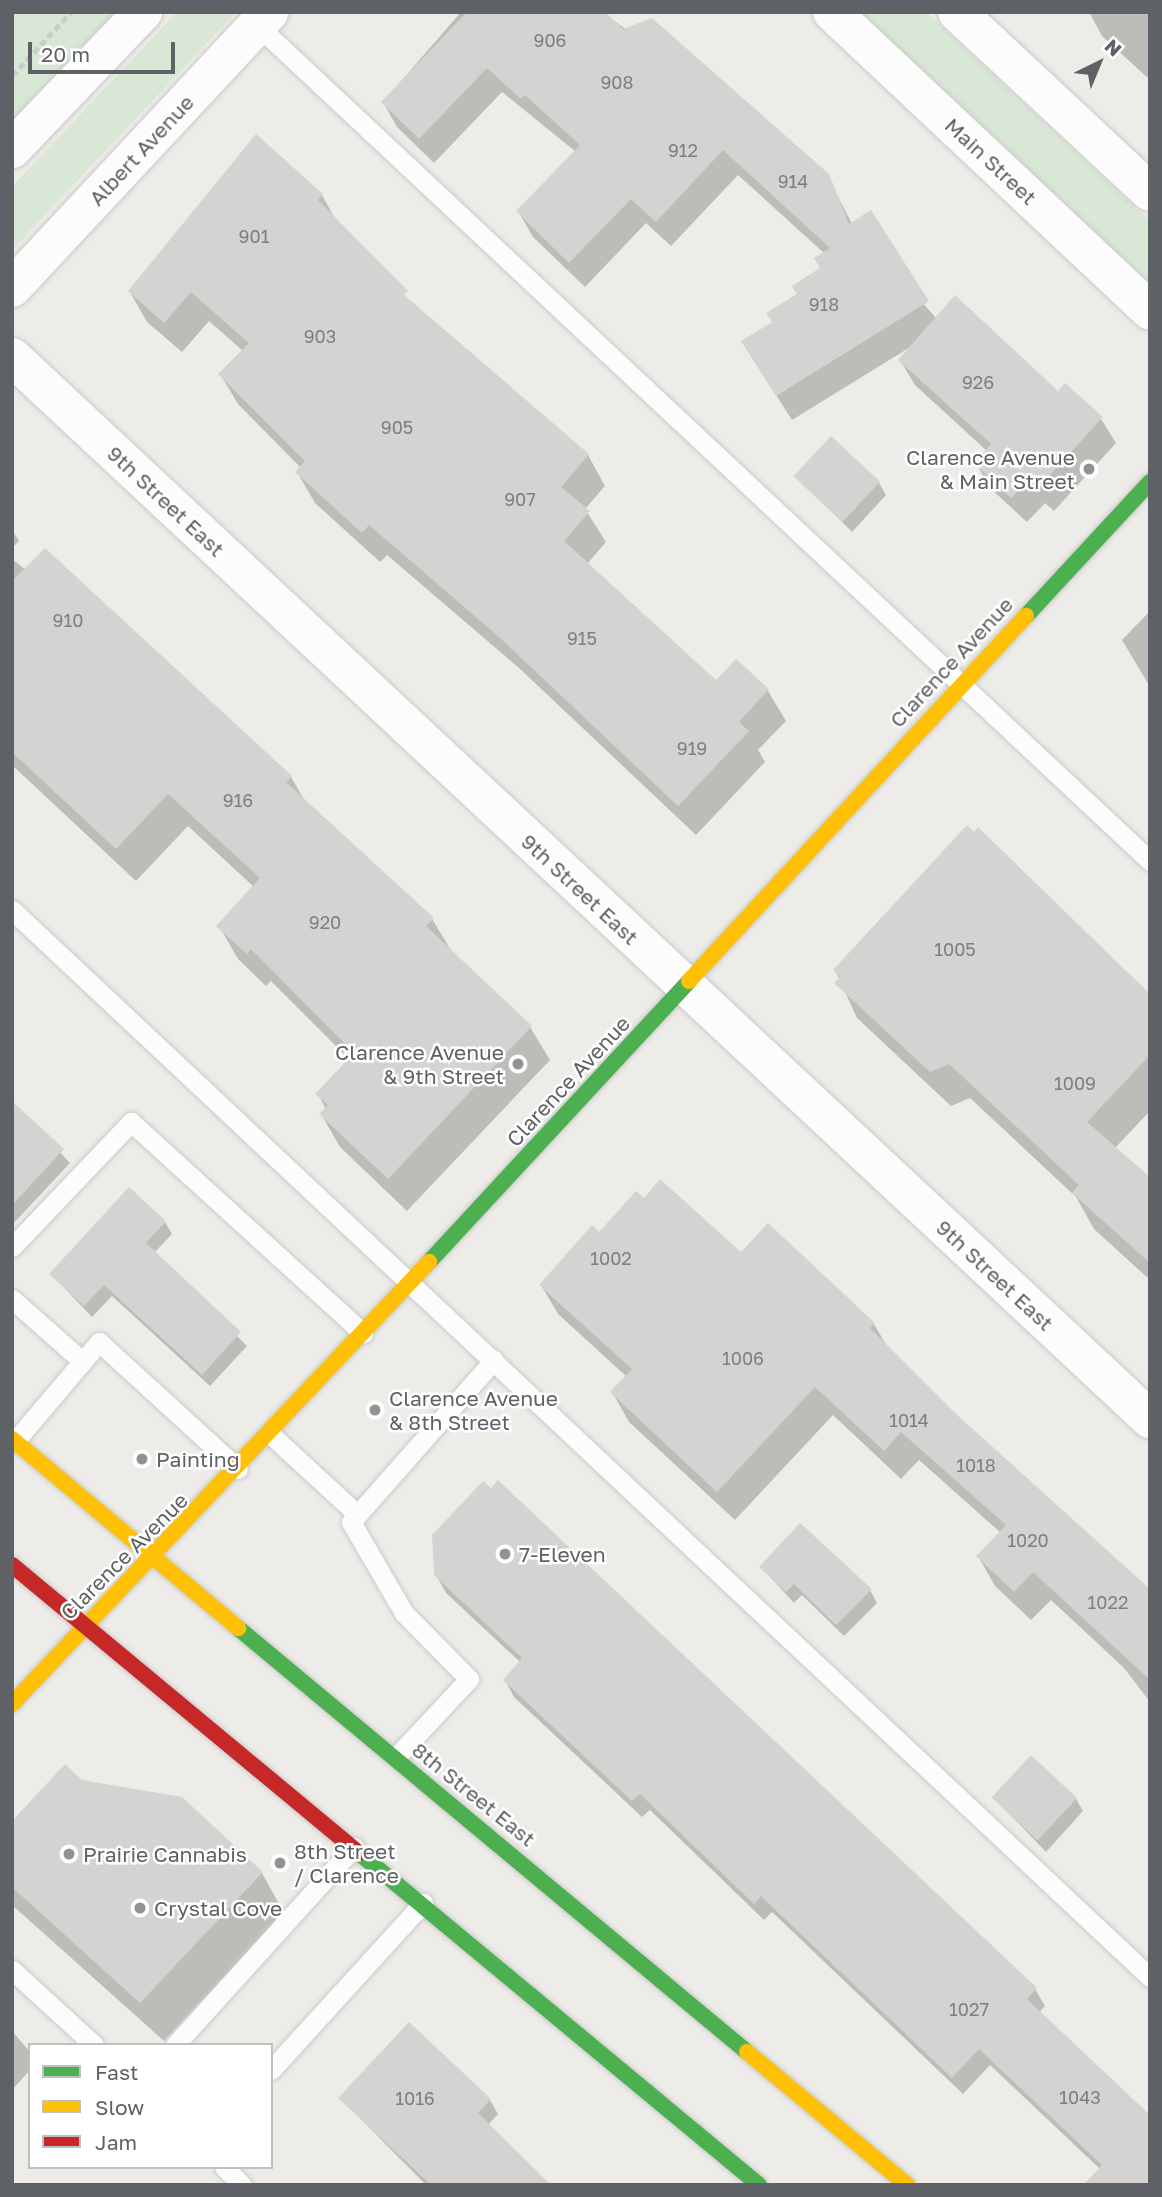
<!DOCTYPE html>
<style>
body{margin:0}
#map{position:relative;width:1162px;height:2197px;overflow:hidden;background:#edece8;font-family:"Golos Text",sans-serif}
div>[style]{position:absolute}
.green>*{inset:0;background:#d8e7d6}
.shadow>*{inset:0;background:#0003}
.building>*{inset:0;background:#d4d3d1;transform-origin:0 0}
.path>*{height:4.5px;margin-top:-2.25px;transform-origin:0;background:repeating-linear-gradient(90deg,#cacecb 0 7px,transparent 0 10.5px)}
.roads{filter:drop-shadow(0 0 2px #cacac9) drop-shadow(0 0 2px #cacac9)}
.lane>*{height:19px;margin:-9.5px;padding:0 9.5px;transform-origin:9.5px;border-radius:9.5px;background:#fcfcfc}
.street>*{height:38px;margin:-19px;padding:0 19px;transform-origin:19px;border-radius:19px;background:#fcfcfc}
.fast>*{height:16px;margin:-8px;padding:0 8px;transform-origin:8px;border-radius:8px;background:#4caf50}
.slow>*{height:16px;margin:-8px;padding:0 8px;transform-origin:8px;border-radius:8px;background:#ffc107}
.jam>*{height:16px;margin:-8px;padding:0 8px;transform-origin:8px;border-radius:8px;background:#c62828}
.dots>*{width:19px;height:19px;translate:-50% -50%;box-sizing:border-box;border:4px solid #fff;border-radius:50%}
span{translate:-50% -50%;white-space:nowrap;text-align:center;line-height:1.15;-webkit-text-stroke:5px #fff;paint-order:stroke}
.number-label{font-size:18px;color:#7d7f81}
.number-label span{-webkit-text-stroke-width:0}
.street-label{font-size:21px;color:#5e6165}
.poi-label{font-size:21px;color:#5e6165}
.right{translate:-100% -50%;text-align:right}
.left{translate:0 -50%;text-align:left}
.frame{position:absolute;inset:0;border:14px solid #5e6165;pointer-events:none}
.legend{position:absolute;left:28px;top:2043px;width:245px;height:126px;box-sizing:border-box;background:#fff;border:2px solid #bfc0c1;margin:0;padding:9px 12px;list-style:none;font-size:21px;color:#5e6165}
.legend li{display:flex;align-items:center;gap:14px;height:35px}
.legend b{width:35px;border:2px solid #bfc0c1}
.north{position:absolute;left:1064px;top:28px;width:70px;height:70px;-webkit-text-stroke:5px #fff;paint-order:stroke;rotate:43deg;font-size:19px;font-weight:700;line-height:28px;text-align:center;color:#5e6165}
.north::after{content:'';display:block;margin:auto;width:24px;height:32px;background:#5e6165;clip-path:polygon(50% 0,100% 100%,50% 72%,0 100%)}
.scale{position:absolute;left:28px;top:42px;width:147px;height:32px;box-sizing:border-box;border:4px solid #5e6165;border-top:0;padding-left:9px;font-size:21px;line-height:24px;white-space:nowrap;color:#5e6165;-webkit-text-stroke:5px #fff;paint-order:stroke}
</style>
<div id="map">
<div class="green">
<div style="clip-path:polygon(12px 12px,143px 12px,12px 149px)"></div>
<div style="clip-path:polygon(177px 12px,236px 12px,12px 250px,12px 187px)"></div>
<div style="clip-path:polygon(859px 12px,926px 12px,1150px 221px,1150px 286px)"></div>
</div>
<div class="shadow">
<div style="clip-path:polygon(461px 12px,602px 12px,827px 175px,852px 224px,937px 319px,1101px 419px,1116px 443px,1054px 511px,1045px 503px,1027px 522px,990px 488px,976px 463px,987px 451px,915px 385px,900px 360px,912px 346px,792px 420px,758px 367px,774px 322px,822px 269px,825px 254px,738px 175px,671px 246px,646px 223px,585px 287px,533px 237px,518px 211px,576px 152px,502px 92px,434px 163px,397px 127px,383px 102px)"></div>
<div style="clip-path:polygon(1089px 12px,1150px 12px,1150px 80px,1102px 36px)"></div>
<div style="clip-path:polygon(322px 195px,338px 224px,415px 307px,588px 455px,605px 486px,585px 509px,606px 542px,587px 564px,716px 682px,737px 661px,768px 691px,786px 721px,758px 750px,765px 762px,696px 835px,518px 667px,387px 555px,380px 562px,315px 503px,297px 472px,301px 468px,238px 404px,220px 374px,243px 351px,209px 321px,182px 352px,147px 322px,130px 292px)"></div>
<div style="clip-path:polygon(797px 477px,879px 483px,886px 495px,852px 532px)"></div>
<div style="clip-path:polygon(12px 530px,19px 541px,12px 548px)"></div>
<div style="clip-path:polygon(12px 559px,291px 777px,305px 801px,432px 919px,452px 952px,530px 1027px,550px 1060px,407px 1211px,340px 1147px,321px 1114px,326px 1109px,318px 1094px,350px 1060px,271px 981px,266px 986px,238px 959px,219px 926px,254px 887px,188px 826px,136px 881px,12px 765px)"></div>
<div style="clip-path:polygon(1150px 611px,1150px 687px,1122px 640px)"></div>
<div style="clip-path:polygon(835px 970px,1150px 995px,1150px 1111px,1115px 1148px,1150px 1179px,1150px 1280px,1094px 1229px,1076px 1197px,970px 1098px,951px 1106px,857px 1018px)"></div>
<div style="clip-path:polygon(25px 1115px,70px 1163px,12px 1225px,12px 1128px)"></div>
<div style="clip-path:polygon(165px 1222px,172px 1234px,154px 1253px,247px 1346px,210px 1386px,112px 1296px,92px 1317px,51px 1274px)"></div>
<div style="clip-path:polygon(599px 1234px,741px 1255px,874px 1324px,888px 1348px,954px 1414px,1150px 1594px,1150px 1702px,1124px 1668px,1051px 1600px,1031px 1620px,995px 1586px,978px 1556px,1001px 1533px,919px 1460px,901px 1479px,833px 1415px,735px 1520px,629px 1422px,612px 1392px,627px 1377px,558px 1314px,541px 1285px)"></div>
<div style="clip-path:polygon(761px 1567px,870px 1590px,877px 1603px,844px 1636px,802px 1595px,794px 1603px)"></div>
<div style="clip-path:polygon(436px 1575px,1035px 1989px,1045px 2006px,1039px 2013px,1150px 2117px,1100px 2169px,990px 2065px,963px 2094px,772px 1912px,764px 1920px,650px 1810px,642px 1817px,514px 1697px,505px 1680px,520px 1662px,446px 1593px)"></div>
<div style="clip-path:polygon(81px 1781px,262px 1873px,284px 1913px,164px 2041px,12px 1905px,12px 1824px)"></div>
<div style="clip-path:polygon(994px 1798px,1076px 1799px,1083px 1811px,1046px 1852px)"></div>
<div style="clip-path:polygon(12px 2031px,30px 2052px,30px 2070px,12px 2090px)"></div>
<div style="clip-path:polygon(340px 2098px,490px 2100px,498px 2114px,488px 2125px,549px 2185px,426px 2185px)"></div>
</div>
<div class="building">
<div style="clip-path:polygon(467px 12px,605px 12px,623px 29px,652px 18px,829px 174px,849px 224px,871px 210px,929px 301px,776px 396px,741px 341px,772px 322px,766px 313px,797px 294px,792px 286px,820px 268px,814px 258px,830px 248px,723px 150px,656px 222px,631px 199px,569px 263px,516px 211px,580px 145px,525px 95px,521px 99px,487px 68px,419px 139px,381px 102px)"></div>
<div style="clip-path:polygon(256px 134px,323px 194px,318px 200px,408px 291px,404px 295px,589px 454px,561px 487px,590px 511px,564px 541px,716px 680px,736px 659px,769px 689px,739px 722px,749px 731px,678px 806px,499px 637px,369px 525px,362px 533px,295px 472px,305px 461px,218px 374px,249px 343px,191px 292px,164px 323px,128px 291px)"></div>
<div style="clip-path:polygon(955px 295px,1058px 391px,1065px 383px,1103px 417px,1039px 487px,1030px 479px,1011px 498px,974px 463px,991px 444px,898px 360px)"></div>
<div style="left:831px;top:436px;width:67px;height:55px;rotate:43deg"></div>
<div style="clip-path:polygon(45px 548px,292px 776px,286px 782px,434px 918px,426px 926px,532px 1026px,388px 1179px,319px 1114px,328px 1105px,315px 1094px,354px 1053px,251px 949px,247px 954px,216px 926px,260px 878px,168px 794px,116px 849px,12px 752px,12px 581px)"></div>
<div style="clip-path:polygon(967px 825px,974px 832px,978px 827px,1150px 994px,1150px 1055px,1087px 1122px,1150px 1177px,1150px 1263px,1072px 1193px,1079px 1185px,949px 1064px,930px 1072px,834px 983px,840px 977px,833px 970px)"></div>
<div style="clip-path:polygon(12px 1101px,64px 1149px,12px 1205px)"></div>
<div style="clip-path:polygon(660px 1179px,741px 1252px,768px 1223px,875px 1323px,870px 1328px,955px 1413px,1150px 1589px,1150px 1680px,1033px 1572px,1014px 1592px,976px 1556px,1006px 1525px,901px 1432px,884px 1451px,815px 1387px,717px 1492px,610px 1392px,632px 1369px,539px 1285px,592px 1225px,599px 1232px,636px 1191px,644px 1198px)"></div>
<div style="clip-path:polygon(129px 1187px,166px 1221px,146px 1243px,241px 1332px,202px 1375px,104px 1285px,84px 1306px,49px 1274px)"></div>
<div style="clip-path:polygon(498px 1480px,1037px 1988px,1027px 1999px,1150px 2115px,1150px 2185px,1083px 2185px,1102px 2165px,979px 2049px,952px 2078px,761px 1896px,754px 1904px,640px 1794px,632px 1801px,503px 1680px,522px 1658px,434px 1575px,432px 1535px,483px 1481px,491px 1488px)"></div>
<div style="clip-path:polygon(800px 1523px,872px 1589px,836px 1625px,794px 1584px,786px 1592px,759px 1567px)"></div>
<div style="left:1031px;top:1755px;width:63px;height:58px;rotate:43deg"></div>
<div style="clip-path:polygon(65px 1764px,82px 1780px,182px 1797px,263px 1872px,140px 2003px,12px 1887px,12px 1821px)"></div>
<div style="clip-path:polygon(409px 2022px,491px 2099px,478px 2113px,551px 2185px,431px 2185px,338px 2098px)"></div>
</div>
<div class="path">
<div style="left:12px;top:76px;width:87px;rotate:-47.3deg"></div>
</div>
<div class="roads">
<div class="lane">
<div style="left:257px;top:25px;width:1223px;rotate:43.11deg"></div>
<div style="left:12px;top:910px;width:1560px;rotate:43.16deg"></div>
<div style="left:12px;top:1247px;width:173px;rotate:-46.4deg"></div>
<div style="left:131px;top:1122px;width:314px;rotate:42.3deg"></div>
<div style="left:12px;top:1299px;width:94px;rotate:41.5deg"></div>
<div style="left:270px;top:1434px;width:118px;rotate:42.6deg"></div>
<div style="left:15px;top:1441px;width:130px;rotate:-49.7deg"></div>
<div style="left:99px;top:1342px;width:188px;rotate:42.4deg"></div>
<div style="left:396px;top:1757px;width:107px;rotate:-46.9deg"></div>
<div style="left:469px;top:1679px;width:93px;rotate:-134.6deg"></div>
<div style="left:404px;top:1613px;width:105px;rotate:-120.2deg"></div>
<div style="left:351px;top:1522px;width:216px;rotate:-48.6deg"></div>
<div style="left:12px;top:1970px;width:111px;rotate:42.4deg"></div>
<div style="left:175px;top:2045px;width:267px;rotate:-47.9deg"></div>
<div style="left:271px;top:2070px;width:226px;rotate:-47.7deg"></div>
<div style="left:224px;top:2167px;width:25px;rotate:45deg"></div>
</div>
<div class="street">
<div style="left:832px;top:12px;width:436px;rotate:43.2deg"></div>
<div style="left:957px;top:12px;width:264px;rotate:43deg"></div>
<div style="left:12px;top:149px;width:190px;rotate:-46.3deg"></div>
<div style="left:12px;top:288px;width:377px;rotate:-47deg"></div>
<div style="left:12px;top:357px;width:1557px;rotate:43.02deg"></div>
</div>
<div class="fast">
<div style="left:1026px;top:616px;width:183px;rotate:-47.2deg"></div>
<div style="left:429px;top:1262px;width:383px;rotate:-47.2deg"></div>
<div style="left:238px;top:1628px;width:662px;rotate:39.79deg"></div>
<div style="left:359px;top:1853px;width:520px;rotate:39.69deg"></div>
</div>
<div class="slow">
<div style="left:689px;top:981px;width:497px;rotate:-47.3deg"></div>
<div style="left:12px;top:1439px;width:295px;rotate:39.9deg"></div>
<div style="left:12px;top:1704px;width:608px;rotate:-46.67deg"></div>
<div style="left:747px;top:2052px;width:208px;rotate:39.7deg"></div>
</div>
<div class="jam">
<div style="left:12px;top:1565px;width:451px;rotate:39.7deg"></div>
</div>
</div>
<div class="dots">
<div style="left:1089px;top:469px;background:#909293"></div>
<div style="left:518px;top:1064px;background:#909293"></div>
<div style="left:375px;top:1410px;background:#909293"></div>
<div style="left:142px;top:1459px;background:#909293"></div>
<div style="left:505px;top:1554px;background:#909293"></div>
<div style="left:69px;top:1854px;background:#909293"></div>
<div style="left:280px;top:1863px;background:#909293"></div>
<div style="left:140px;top:1908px;background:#909293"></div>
</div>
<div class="number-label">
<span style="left:550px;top:40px">906</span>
<span style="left:617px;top:82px">908</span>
<span style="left:683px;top:150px">912</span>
<span style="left:793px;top:181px">914</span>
<span style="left:254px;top:236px">901</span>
<span style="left:824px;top:304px">918</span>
<span style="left:320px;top:336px">903</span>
<span style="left:978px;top:382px">926</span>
<span style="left:397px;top:427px">905</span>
<span style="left:520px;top:499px">907</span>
<span style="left:68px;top:620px">910</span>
<span style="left:582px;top:638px">915</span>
<span style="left:692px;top:748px">919</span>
<span style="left:238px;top:800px">916</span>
<span style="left:325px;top:922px">920</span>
<span style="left:955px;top:949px">1005</span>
<span style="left:1075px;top:1083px">1009</span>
<span style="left:611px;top:1258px">1002</span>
<span style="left:743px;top:1358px">1006</span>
<span style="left:909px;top:1420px">1014</span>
<span style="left:976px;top:1465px">1018</span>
<span style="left:1028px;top:1540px">1020</span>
<span style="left:1108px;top:1602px">1022</span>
<span style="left:969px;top:2009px">1027</span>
<span style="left:1080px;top:2097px">1043</span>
<span style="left:415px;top:2098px">1016</span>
</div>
<div class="street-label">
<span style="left:141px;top:150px;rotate:-47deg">Albert Avenue</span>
<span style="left:991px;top:161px;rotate:43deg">Main Street</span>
<span style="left:166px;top:501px;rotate:43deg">9th Street East</span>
<span style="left:951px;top:662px;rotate:-47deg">Clarence Avenue</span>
<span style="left:580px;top:889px;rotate:43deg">9th Street East</span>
<span style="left:568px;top:1081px;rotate:-47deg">Clarence Avenue</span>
<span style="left:995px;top:1275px;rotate:43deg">9th Street East</span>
<span style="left:124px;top:1556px;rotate:-45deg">Clarence Avenue</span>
<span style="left:474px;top:1794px;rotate:39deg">8th Street East</span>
</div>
<div class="poi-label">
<span class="right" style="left:1075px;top:469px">Clarence Avenue<br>&amp; Main Street</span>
<span class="right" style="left:504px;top:1064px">Clarence Avenue<br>&amp; 9th Street</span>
<span class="left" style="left:389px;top:1410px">Clarence Avenue<br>&amp; 8th Street</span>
<span class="left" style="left:156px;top:1459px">Painting</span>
<span class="left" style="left:519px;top:1554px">7-Eleven</span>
<span class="left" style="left:294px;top:1863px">8th Street<br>/ Clarence</span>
<span class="left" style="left:83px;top:1854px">Prairie Cannabis</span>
<span class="left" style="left:154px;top:1908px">Crystal Cove</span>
</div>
<div class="frame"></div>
<ul class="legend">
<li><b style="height:9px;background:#4caf50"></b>Fast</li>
<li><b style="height:9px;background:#ffc107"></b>Slow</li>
<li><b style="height:9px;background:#c62828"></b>Jam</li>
</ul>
<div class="north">N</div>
<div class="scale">20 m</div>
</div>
